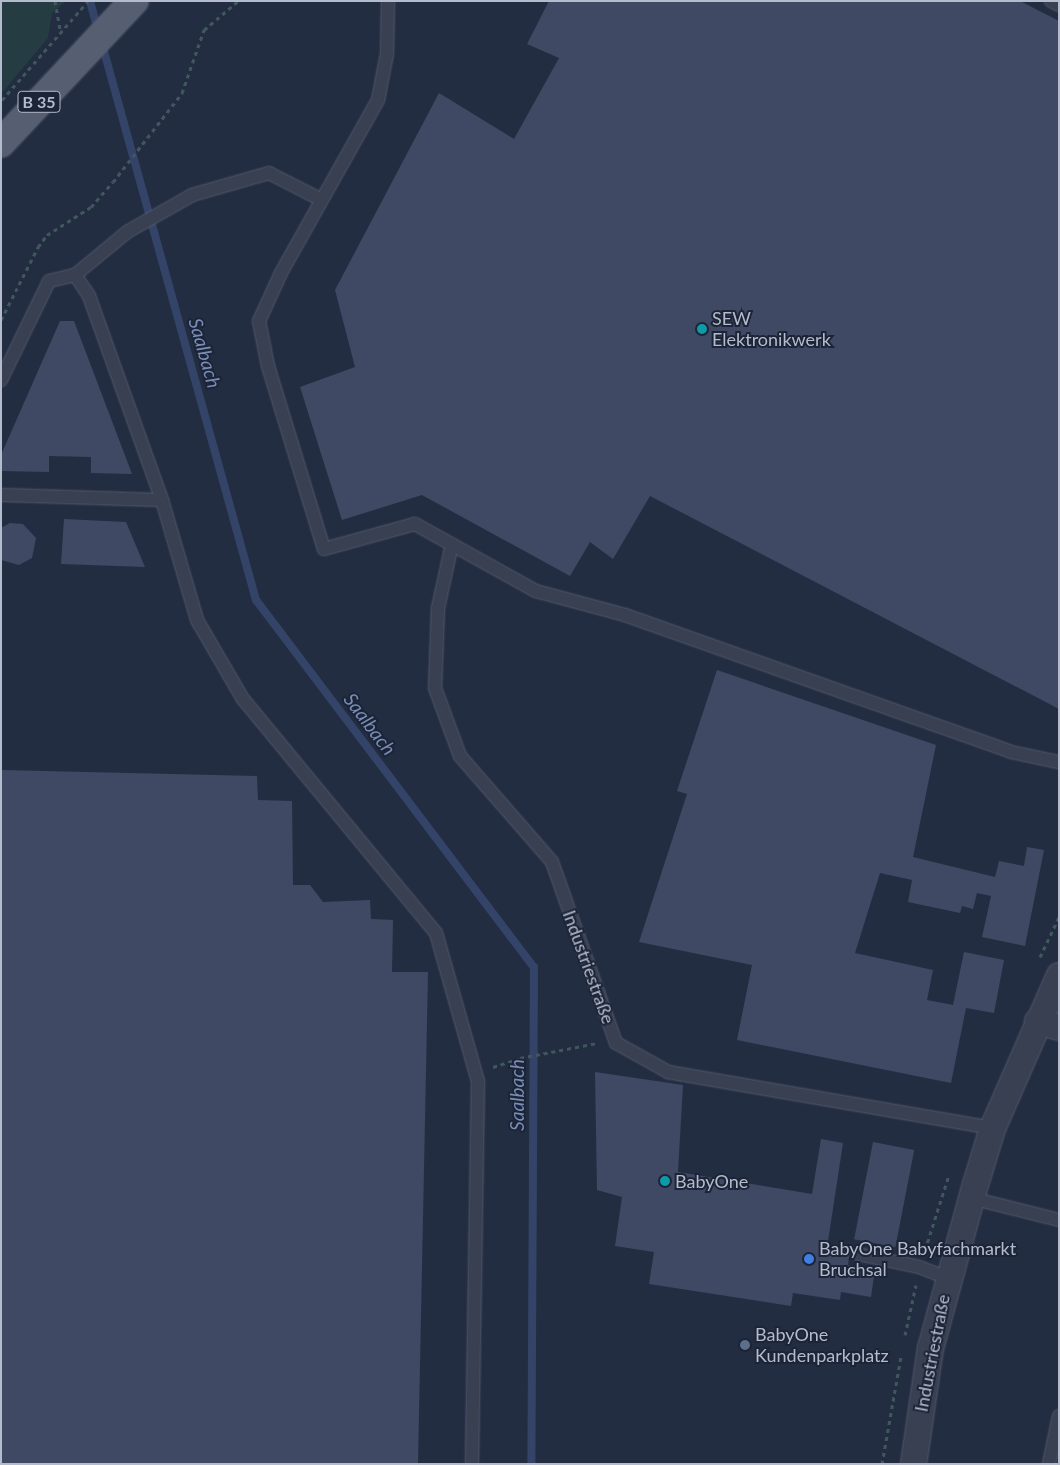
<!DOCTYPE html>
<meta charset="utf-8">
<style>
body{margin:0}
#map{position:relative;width:1060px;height:1465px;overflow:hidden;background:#232d42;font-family:Lato,sans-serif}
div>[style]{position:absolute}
.green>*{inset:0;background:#253c43}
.stream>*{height:8px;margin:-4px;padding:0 4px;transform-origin:4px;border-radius:4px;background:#344469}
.building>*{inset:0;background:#3f4963;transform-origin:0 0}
.path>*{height:3px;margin-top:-1.5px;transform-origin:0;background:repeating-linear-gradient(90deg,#40585d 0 4px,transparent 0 8px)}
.roads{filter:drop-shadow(0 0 1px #525a6c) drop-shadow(0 0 1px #525a6c)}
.lane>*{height:12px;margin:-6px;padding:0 6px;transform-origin:6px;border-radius:6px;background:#384052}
.street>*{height:25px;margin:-12.5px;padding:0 12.5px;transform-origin:12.5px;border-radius:12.5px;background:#384052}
.primary>*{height:28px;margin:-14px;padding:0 14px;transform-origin:14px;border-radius:14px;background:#565e72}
.dots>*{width:14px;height:14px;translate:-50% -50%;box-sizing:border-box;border:2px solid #1c2437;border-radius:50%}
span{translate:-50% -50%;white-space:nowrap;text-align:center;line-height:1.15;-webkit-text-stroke:4px #1c2437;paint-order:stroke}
.shield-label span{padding:1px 4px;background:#1c2437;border:1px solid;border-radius:4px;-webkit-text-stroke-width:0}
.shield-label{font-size:16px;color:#b4bbcc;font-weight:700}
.poi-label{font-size:18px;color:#b4bbcc}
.left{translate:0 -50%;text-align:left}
.street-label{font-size:18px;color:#b4bbcc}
.water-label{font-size:19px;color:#798db6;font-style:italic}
.frame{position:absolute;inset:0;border:2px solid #b4bbcc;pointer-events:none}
</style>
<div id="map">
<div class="green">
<div style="clip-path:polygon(1px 1px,66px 1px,52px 13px,48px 38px,1px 94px)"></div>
</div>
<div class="stream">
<div style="left:90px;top:1px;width:31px;rotate:75deg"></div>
<div style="left:102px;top:44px;width:577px;rotate:74.52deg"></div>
<div style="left:256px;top:600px;width:460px;rotate:52.9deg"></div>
<div style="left:534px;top:967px;width:497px;rotate:90.3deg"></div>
</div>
<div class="building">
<div style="clip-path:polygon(549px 1px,1020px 1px,1059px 21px,1059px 709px,650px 496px,613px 559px,590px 542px,570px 576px,422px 495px,342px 520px,300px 387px,355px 367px,335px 290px,439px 93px,514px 139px,559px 58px,527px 44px)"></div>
<div style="clip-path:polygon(60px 321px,74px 321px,132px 474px,91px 473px,91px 457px,49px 456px,49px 472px,1px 471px,1px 455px)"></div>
<div style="clip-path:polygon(64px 519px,126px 522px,145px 567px,61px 564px)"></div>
<div style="clip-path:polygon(10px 523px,23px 524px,36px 538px,32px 558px,19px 565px,1px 560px,1px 528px)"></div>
<div style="clip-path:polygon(717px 670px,936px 745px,913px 857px,995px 877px,999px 861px,1024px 866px,1027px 847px,1044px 850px,1025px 946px,982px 937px,991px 896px,977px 893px,973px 909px,962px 906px,960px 913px,908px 902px,912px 880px,880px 873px,855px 953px,933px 970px,927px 1000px,953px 1005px,964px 952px,1004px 960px,994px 1013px,966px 1008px,951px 1083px,737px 1040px,752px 965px,639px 942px,687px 794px,677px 791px)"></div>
<div style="clip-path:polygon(1px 770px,257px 776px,258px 800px,292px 801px,293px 885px,310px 885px,323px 902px,370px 900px,371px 919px,393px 920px,392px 972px,428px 972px,418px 1464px,1px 1464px)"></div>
<div style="clip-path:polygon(595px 1072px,683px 1085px,678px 1172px,812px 1194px,821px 1139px,843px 1143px,827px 1248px,850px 1251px,848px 1265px,875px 1269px,871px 1297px,841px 1292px,840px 1300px,793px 1293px,791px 1306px,649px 1284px,654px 1252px,615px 1246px,622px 1197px,597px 1190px)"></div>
<div style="left:873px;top:1142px;width:42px;height:99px;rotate:11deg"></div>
</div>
<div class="path">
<div style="left:55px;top:1px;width:29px;rotate:80deg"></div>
<div style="left:2px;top:100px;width:131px;rotate:-49deg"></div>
<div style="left:1px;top:320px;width:82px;rotate:-63.1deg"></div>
<div style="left:38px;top:247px;width:15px;rotate:-53deg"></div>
<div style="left:47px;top:235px;width:52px;rotate:-32.5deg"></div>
<div style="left:91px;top:207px;width:33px;rotate:-49deg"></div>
<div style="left:113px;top:182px;width:113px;rotate:-52.2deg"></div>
<div style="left:182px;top:93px;width:67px;rotate:-70.8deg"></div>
<div style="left:204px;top:30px;width:45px;rotate:-40.5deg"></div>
<div style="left:1040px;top:957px;width:44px;rotate:-64.6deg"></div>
<div style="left:493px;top:1067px;width:28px;rotate:-18deg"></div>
<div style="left:520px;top:1058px;width:78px;rotate:-11deg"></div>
<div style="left:925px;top:1250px;width:79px;rotate:-72.3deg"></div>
<div style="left:905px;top:1335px;width:51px;rotate:-77.6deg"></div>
<div style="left:882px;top:1464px;width:110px;rotate:-80deg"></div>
</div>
<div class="roads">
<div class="lane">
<div style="left:388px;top:1px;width:53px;rotate:91.1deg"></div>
<div style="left:387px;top:54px;width:47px;rotate:101.1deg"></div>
<div style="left:378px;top:100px;width:198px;rotate:119.3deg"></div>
<div style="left:281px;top:273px;width:53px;rotate:114.6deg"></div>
<div style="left:259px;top:321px;width:46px;rotate:78.7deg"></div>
<div style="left:268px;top:366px;width:191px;rotate:73deg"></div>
<div style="left:324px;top:549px;width:94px;rotate:-15.4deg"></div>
<div style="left:415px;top:524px;width:138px;rotate:29deg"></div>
<div style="left:536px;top:591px;width:92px;rotate:15.1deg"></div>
<div style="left:625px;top:615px;width:410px;rotate:19.5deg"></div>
<div style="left:1011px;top:752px;width:49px;rotate:11.8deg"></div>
<div style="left:1051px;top:1px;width:9px;rotate:27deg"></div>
<div style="left:75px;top:275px;width:67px;rotate:-39.6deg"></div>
<div style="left:127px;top:232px;width:75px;rotate:-29.6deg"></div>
<div style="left:192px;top:195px;width:80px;rotate:-15.9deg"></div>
<div style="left:269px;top:173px;width:59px;rotate:27deg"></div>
<div style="left:1px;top:380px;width:110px;rotate:-64.1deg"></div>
<div style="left:49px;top:281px;width:27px;rotate:-13deg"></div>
<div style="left:75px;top:275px;width:25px;rotate:56deg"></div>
<div style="left:89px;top:296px;width:217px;rotate:70.3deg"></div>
<div style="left:162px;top:500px;width:125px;rotate:73.7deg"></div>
<div style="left:197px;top:620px;width:91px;rotate:59.8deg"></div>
<div style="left:243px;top:699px;width:303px;rotate:50.5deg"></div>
<div style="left:436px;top:933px;width:154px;rotate:74.2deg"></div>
<div style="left:478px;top:1081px;width:383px;rotate:90.9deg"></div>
<div style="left:1px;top:495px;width:161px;rotate:1.8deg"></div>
<div style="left:452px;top:544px;width:66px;rotate:102.3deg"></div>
<div style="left:438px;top:608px;width:80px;rotate:92.1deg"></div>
<div style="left:435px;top:688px;width:72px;rotate:69.8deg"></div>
<div style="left:460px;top:756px;width:140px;rotate:49deg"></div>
<div style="left:552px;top:862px;width:192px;rotate:70.5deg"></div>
<div style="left:616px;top:1043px;width:60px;rotate:29.1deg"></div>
<div style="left:668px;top:1072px;width:329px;rotate:9.8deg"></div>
<div style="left:971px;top:1198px;width:91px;rotate:14deg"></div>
<div style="left:858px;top:1254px;width:62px;rotate:12deg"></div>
<div style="left:919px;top:1267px;width:31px;rotate:21deg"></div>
<div style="left:1049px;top:1464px;width:49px;rotate:-78.2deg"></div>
</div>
<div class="street">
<div style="left:1037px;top:1021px;width:23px;rotate:15deg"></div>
<div style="left:913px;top:1464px;width:117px;rotate:-81.7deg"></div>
<div style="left:930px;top:1348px;width:170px;rotate:-74.7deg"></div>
<div style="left:975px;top:1184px;width:59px;rotate:-73.1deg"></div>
<div style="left:992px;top:1128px;width:167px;rotate:-66.4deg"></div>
</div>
<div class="primary">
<div style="left:1px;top:143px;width:195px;rotate:-46.9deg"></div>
</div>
</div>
<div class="dots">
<div style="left:702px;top:329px;background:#0f9aa8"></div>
<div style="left:665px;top:1181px;background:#0f9aa8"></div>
<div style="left:809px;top:1259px;background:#3f7fe0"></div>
<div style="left:745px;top:1345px;background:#5c6f8a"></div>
</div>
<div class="shield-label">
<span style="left:39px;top:102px">B 35</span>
</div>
<div class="poi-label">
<span class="left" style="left:712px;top:329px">SEW<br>Elektronikwerk</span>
<span class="left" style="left:675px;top:1181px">BabyOne</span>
<span class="left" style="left:819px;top:1259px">BabyOne Babyfachmarkt<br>Bruchsal</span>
<span class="left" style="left:755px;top:1345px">BabyOne<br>Kundenparkplatz</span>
</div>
<div class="street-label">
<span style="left:589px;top:967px;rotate:70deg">Industriestraße</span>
<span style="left:932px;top:1353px;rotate:-79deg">Industriestraße</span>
</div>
<div class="water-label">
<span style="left:205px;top:353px;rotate:74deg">Saalbach</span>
<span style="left:370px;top:724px;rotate:53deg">Saalbach</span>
<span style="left:517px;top:1095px;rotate:-90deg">Saalbach</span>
</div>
<div class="frame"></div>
</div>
